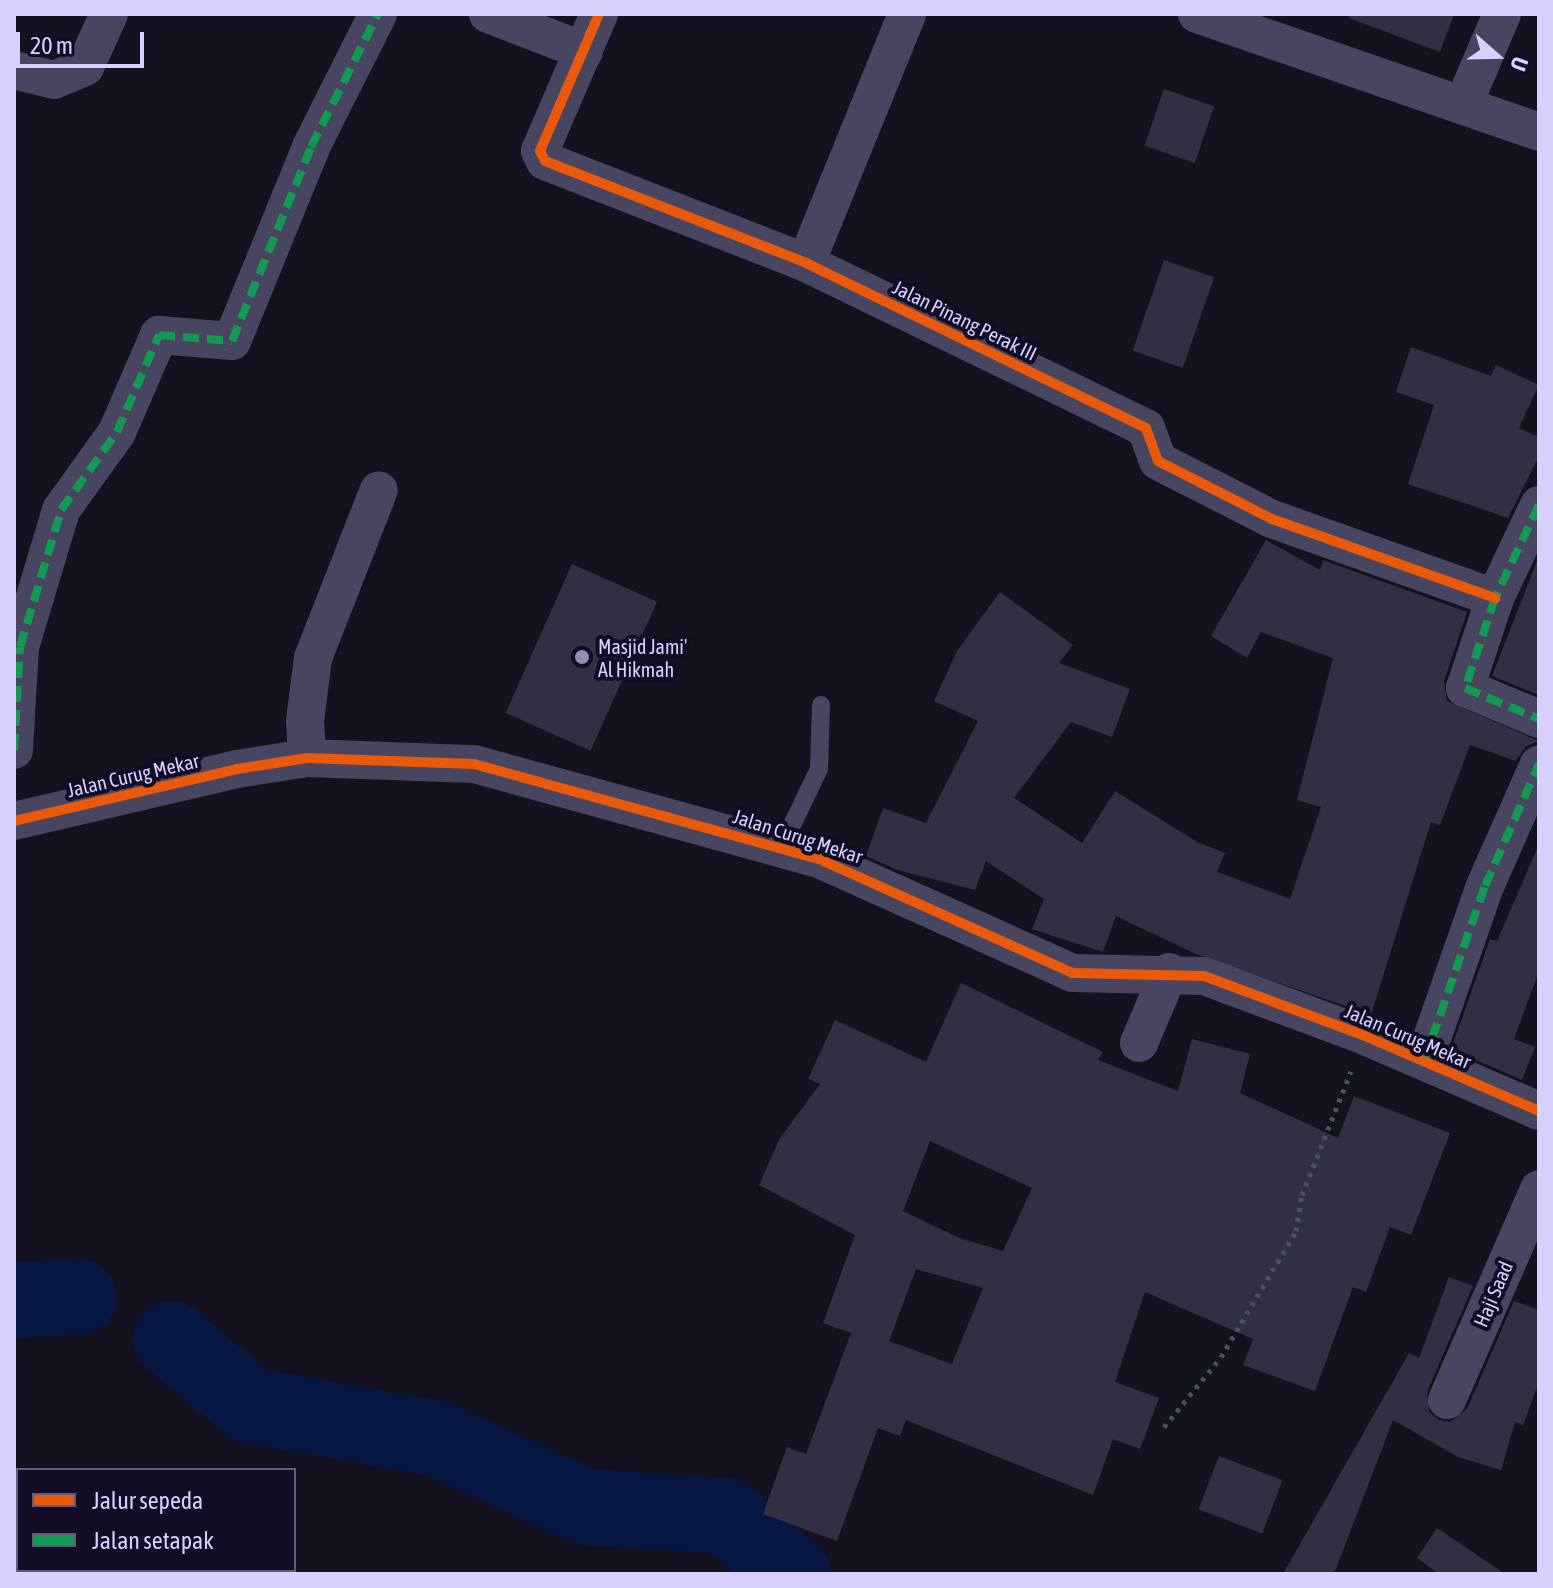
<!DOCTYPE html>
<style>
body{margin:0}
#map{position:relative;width:1553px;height:1588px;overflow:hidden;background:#15121f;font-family:"Asap Condensed",sans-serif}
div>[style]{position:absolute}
.river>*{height:76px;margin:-38px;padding:0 38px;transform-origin:38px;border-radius:38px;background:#061842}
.building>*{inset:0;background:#332f42;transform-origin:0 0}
.path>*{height:5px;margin-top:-2.5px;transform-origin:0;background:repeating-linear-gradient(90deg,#435161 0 4px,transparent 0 10px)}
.service>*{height:18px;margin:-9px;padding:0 9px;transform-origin:9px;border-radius:9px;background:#484561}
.minor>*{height:38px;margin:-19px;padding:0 19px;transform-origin:19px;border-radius:19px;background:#484561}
.quiet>*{height:8px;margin-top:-4px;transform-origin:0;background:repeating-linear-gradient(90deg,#139951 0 16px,transparent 0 24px)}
.cycleway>*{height:10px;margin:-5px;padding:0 5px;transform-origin:5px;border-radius:5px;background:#e8590c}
.dots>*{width:22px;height:22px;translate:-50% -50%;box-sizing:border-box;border:4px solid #120c25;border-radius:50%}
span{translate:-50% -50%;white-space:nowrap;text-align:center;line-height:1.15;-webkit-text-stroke:8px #120c25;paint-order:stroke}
.street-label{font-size:20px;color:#d8d0ff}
.poi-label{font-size:20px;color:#d8d0ff}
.left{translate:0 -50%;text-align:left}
.frame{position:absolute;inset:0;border:16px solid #d8d0ff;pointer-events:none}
.legend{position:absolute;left:16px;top:1468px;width:280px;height:104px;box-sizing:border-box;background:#120c25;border:2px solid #615a7c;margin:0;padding:10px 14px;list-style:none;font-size:24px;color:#d8d0ff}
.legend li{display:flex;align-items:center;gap:16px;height:40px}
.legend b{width:40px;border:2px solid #615a7c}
.north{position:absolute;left:1457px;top:16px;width:80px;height:80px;-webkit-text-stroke:6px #120c25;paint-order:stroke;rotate:110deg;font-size:22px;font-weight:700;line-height:32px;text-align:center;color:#d8d0ff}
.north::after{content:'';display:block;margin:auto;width:28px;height:36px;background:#d8d0ff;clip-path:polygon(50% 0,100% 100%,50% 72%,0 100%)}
.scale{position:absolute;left:16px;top:32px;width:128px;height:36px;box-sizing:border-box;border:4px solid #d8d0ff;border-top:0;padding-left:10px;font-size:24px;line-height:28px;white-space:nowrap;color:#d8d0ff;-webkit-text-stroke:6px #120c25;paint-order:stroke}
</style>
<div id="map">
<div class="river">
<div style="left:14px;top:1300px;width:65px;rotate:-2.6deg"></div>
<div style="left:171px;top:1339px;width:104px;rotate:39.9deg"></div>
<div style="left:251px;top:1406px;width:187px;rotate:9.9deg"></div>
<div style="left:435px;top:1438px;width:166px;rotate:24.6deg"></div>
<div style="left:586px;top:1507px;width:141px;rotate:3.7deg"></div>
<div style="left:727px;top:1516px;width:88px;rotate:41.3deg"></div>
</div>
<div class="building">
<div style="clip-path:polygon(1350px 14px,1454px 14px,1440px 52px,1349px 18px)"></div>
<div style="left:1164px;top:89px;width:53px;height:60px;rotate:19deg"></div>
<div style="left:1164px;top:260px;width:53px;height:96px;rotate:19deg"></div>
<div style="clip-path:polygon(1411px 347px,1491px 376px,1496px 365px,1539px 385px,1519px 428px,1539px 437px,1539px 456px,1508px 518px,1408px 484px,1434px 405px,1396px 392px)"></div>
<div style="clip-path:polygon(1266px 540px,1320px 570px,1323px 560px,1467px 612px,1444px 681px,1447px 701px,1539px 741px,1525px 747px,1516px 761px,1470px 745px,1440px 825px,1431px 822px,1371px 1015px,1196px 954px,1116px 916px,1103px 952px,1032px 929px,1044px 899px,986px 861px,975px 890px,897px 870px,866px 856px,883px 808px,926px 823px,978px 721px,934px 701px,957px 651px,1000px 592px,1073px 645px,1059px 663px,1130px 689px,1112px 737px,1071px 722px,1014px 798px,1082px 843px,1115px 791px,1197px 842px,1225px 853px,1217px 872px,1290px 899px,1321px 807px,1297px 800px,1333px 658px,1261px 632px,1247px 658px,1211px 636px)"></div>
<div style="clip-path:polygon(1539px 556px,1539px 695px,1492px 676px)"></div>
<div style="left:572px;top:564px;width:93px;height:163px;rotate:24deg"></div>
<div style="clip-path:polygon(1539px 844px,1539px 971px,1514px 1039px,1535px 1047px,1522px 1080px,1451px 1049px,1490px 939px,1497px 941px)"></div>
<div style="clip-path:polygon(evenodd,961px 983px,1103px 1052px,1098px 1060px,1178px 1091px,1192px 1039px,1250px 1054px,1240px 1093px,1338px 1138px,1354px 1096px,1450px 1133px,1411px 1235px,1390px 1227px,1366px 1292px,1353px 1287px,1315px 1391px,1243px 1365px,1253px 1339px,1145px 1292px,1115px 1382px,1159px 1398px,1140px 1449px,1113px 1439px,1093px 1495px,906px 1420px,900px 1436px,878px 1428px,837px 1541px,763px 1514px,787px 1447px,806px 1454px,851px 1333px,823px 1323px,855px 1235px,759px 1185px,780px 1138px,820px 1084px,808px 1079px,835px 1020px,926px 1062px,961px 983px,930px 1141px,1032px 1188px,1003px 1251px,959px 1238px,903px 1211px,930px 1141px,961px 983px,916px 1269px,983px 1288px,952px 1364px,889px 1341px,916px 1269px)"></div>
<div style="clip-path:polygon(1449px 1277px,1473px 1286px,1427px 1392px,1429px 1412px,1439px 1420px,1450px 1422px,1467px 1409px,1514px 1301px,1539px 1310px,1539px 1382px,1523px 1425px,1515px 1422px,1501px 1470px,1458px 1457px,1393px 1420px,1334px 1574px,1283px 1574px,1409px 1353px,1419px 1358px)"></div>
<div style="left:1219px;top:1456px;width:68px;height:57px;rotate:21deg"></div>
<div style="clip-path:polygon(1437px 1528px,1505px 1574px,1439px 1574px,1417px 1558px)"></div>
</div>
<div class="path">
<div style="left:1164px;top:1427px;width:90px;rotate:-50.8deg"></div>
<div style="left:1221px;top:1357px;width:147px;rotate:-59.2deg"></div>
<div style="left:1296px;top:1231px;width:36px;rotate:-81deg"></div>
<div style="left:1302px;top:1195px;width:133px;rotate:-68.4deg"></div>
</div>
<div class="service">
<div style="left:781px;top:848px;width:88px;rotate:-64.3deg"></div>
<div style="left:819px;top:769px;width:64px;rotate:-88.2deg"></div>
</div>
<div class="minor">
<div style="left:488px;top:14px;width:103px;rotate:21.1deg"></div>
<div style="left:599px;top:14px;width:149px;rotate:113.3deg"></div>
<div style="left:540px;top:151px;width:11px;rotate:63deg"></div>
<div style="left:545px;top:161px;width:280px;rotate:21.3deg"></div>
<div style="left:806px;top:263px;width:378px;rotate:25.9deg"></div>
<div style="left:1146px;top:428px;width:35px;rotate:70deg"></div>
<div style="left:1158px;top:461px;width:128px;rotate:27deg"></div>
<div style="left:1272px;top:519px;width:237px;rotate:19.5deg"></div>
<div style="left:1197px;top:14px;width:362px;rotate:19deg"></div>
<div style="left:14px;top:70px;width:41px;rotate:14deg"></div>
<div style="left:54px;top:80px;width:34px;rotate:-23deg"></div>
<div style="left:85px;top:67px;width:58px;rotate:-65.6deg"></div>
<div style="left:1463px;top:105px;width:99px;rotate:-66.8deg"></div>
<div style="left:806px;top:263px;width:269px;rotate:-67.9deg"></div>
<div style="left:1539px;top:505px;width:103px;rotate:115.3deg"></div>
<div style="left:1495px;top:598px;width:95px;rotate:108.4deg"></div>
<div style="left:1465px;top:688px;width:80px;rotate:22.7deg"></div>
<div style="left:14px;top:750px;width:103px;rotate:-86.7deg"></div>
<div style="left:20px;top:647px;width:143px;rotate:-73.3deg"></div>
<div style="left:61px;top:510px;width:96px;rotate:-54.3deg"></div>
<div style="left:117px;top:432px;width:106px;rotate:-66.6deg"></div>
<div style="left:159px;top:335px;width:73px;rotate:4.7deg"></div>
<div style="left:232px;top:341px;width:209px;rotate:-67.8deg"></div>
<div style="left:311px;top:147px;width:149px;rotate:-63.3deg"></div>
<div style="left:307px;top:758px;width:37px;rotate:-93deg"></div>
<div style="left:305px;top:721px;width:64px;rotate:-82.8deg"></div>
<div style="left:313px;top:658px;width:180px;rotate:-68.6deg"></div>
<div style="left:14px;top:821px;width:229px;rotate:-13.1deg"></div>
<div style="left:237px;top:769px;width:71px;rotate:-8.9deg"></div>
<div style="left:307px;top:758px;width:167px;rotate:2.1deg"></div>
<div style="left:474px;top:764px;width:358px;rotate:15.4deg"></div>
<div style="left:819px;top:859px;width:278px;rotate:24.2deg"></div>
<div style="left:1073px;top:973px;width:131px;rotate:1.3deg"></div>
<div style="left:1204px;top:976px;width:172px;rotate:20.4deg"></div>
<div style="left:1365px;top:1036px;width:189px;rotate:23.3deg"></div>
<div style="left:1139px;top:1043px;width:77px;rotate:-67.1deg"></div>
<div style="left:1424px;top:1061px;width:185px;rotate:-70.8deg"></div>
<div style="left:1485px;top:886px;width:133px;rotate:-66.1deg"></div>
<div style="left:1447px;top:1400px;width:230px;rotate:-66.4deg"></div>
<div style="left:171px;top:1570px;width:15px;rotate:16deg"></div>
</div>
<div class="quiet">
<div style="left:1539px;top:505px;width:103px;rotate:115.3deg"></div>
<div style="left:1495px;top:598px;width:95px;rotate:108.4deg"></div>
<div style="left:1465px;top:688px;width:80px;rotate:22.7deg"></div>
<div style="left:14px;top:750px;width:103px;rotate:-86.7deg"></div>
<div style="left:20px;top:647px;width:143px;rotate:-73.3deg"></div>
<div style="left:61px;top:510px;width:96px;rotate:-54.3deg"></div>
<div style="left:117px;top:432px;width:106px;rotate:-66.6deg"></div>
<div style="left:159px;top:335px;width:73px;rotate:4.7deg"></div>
<div style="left:232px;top:341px;width:209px;rotate:-67.8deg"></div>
<div style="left:311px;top:147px;width:149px;rotate:-63.3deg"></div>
<div style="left:1424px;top:1061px;width:185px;rotate:-70.8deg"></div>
<div style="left:1485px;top:886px;width:133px;rotate:-66.1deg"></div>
</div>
<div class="cycleway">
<div style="left:599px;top:14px;width:149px;rotate:113.3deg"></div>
<div style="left:540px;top:151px;width:11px;rotate:63deg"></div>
<div style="left:545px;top:161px;width:280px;rotate:21.3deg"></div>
<div style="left:806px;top:263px;width:378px;rotate:25.9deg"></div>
<div style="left:1146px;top:428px;width:35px;rotate:70deg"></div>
<div style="left:1158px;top:461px;width:128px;rotate:27deg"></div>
<div style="left:1272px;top:519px;width:237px;rotate:19.5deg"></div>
<div style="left:14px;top:821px;width:229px;rotate:-13.1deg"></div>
<div style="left:237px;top:769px;width:71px;rotate:-8.9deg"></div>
<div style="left:307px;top:758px;width:167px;rotate:2.1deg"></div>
<div style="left:474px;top:764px;width:358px;rotate:15.4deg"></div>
<div style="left:819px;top:859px;width:278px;rotate:24.2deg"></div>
<div style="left:1073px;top:973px;width:131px;rotate:1.3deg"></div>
<div style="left:1204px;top:976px;width:172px;rotate:20.4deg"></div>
<div style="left:1365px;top:1036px;width:189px;rotate:23.3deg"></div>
</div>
<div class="dots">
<div style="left:582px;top:657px;background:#948eb1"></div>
</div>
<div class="street-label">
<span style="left:965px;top:320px;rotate:26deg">Jalan Pinang Perak III</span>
<span style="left:133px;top:775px;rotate:-13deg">Jalan Curug Mekar</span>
<span style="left:798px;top:836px;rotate:18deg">Jalan Curug Mekar</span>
<span style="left:1408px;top:1036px;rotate:23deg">Jalan Curug Mekar</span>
<span style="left:1493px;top:1294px;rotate:-67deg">Haji Saad</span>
</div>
<div class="poi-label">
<span class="left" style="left:598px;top:658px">Masjid Jami'<br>Al Hikmah</span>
</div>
<div class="frame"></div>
<ul class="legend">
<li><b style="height:10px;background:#e8590c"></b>Jalur sepeda</li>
<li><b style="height:10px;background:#139951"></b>Jalan setapak</li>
</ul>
<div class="north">U</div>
<div class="scale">20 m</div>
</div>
